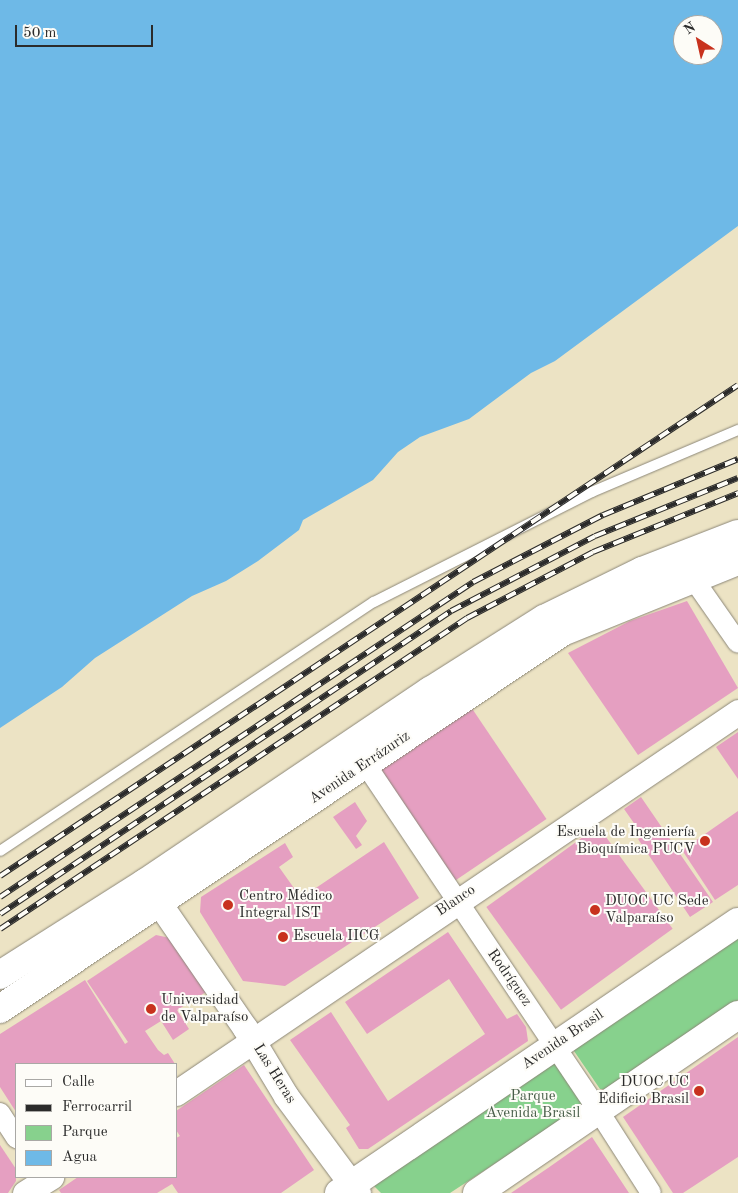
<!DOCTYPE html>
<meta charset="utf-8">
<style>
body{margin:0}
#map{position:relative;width:738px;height:1193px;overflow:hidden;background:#ece3c4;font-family:"Old Standard TT",serif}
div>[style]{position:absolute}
.green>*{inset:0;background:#87d18d}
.water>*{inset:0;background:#6eb9e7}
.building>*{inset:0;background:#e59fc1;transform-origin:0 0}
.roads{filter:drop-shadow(0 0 1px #8c8778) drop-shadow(0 0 1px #8c8778)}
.service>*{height:10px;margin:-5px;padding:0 5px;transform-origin:5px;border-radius:5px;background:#fff}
.minor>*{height:20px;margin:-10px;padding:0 10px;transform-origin:10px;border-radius:10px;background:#fff}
.tertiary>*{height:25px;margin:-12.5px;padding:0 12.5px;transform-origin:12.5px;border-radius:12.5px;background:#fff}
.secondary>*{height:28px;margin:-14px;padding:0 14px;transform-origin:14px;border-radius:14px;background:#fff}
.primary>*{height:28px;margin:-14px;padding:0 14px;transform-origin:14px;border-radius:14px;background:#fff}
.rail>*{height:5.5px;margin-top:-2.75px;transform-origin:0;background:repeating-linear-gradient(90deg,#fdfcf7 0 11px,#2b2b2b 0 22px);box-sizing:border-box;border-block:1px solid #2b2b2b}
.dots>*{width:14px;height:14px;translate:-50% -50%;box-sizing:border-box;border:2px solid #fdfcf7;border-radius:50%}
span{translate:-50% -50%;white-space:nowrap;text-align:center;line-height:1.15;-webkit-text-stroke:4px #fdfcf7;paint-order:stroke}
.street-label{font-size:15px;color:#2b2b2b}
.poi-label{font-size:15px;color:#2b2b2b}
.right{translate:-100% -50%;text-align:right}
.left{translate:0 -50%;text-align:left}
.park-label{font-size:15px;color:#475d48}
.legend{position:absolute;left:15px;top:1063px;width:162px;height:115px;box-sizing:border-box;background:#fdfcf7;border:1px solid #a9a8a5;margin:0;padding:6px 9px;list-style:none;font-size:15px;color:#2b2b2b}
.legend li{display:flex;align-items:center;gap:10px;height:25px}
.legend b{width:25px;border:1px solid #a9a8a5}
.north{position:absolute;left:673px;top:15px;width:50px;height:50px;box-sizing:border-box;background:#fdfcf7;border:1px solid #a9a8a5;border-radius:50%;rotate:325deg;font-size:14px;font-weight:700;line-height:20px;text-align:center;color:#2b2b2b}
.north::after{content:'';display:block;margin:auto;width:18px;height:22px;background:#c8321e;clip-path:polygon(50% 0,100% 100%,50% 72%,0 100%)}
.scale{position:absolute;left:15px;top:25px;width:138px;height:22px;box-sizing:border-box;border:2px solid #2b2b2b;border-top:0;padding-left:6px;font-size:15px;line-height:18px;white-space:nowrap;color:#2b2b2b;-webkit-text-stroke:4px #fdfcf7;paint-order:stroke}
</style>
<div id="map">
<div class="green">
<div style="clip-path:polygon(738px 933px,738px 1000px,607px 1089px,600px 1089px,574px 1051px,577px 1040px)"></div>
<div style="clip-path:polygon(555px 1061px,582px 1101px,580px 1108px,450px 1193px,381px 1193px,372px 1184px)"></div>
</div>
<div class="water">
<div style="clip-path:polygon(evenodd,0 0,738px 0,738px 226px,555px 361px,531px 373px,469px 419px,420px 437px,398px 452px,373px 480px,303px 520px,299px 530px,258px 561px,226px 581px,192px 596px,95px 658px,62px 687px,0 728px,0 0,683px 25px,713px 25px,713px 55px,683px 55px,683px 25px)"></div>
</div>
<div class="building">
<div style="clip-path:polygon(687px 601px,738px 688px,638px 755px,568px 653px,630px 621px)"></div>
<div style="left:471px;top:707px;width:135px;height:110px;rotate:56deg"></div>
<div style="clip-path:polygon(738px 732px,738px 779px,716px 747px)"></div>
<div style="clip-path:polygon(641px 797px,713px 902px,690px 917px,638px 839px,643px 836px,624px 809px)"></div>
<div style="clip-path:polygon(355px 802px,367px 821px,356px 836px,362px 845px,356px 849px,333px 817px)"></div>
<div style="clip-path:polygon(738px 811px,738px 885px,715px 900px,682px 850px)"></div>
<div style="left:598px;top:826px;width:127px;height:138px;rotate:54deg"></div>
<div style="clip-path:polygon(384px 842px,419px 898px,285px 986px,243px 981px,200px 912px,201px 897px,285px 843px,293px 857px,279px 867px,301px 898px)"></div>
<div style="clip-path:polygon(448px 932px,507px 1019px,517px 1014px,526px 1027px,528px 1041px,368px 1149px,359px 1149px,346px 1128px,350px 1125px,290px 1040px,331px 1012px,388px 1101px,485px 1034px,449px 979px,367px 1034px,345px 1002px)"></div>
<div style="clip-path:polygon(156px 935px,170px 938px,206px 992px,177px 1010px,189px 1029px,173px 1040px,161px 1021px,145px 1031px,158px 1050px,164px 1055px,168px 1053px,175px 1064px,16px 1064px,16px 1112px,0 1087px,0 1034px,85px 980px,125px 1044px,128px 1042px,87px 981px)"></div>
<div style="clip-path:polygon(738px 1037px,738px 1157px,683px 1193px,673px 1193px,623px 1117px)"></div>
<div style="clip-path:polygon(244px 1065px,314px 1170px,281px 1193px,178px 1193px,172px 1184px,157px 1193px,61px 1193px,59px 1190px,78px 1177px,176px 1177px,176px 1138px,180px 1136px,176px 1130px,176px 1111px)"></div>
<div style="clip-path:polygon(592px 1137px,629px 1193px,511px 1193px,548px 1168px)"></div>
<div style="clip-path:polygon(0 1145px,16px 1169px,16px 1181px,8px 1193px,0 1193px)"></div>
</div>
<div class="roads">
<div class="service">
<div style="left:0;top:851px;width:449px;rotate:-33.7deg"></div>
<div style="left:374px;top:602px;width:244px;rotate:-26.8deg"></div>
<div style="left:592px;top:492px;width:159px;rotate:-23deg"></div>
</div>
<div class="minor">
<div style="left:692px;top:577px;width:80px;rotate:55.1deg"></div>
<div style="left:366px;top:765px;width:416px;rotate:56.1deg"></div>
<div style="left:598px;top:1110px;width:98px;rotate:57.4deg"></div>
<div style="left:0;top:1113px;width:30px;rotate:57deg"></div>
</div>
<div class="tertiary">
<div style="left:159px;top:903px;width:152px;rotate:55.5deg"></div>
<div style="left:245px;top:1028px;width:79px;rotate:58.9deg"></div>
<div style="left:286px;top:1096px;width:121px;rotate:53.4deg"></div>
<div style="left:176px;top:1093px;width:679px;rotate:-34.13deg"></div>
<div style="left:25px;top:1193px;width:31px;rotate:-32deg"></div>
</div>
<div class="secondary">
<div style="left:339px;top:1193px;width:482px;rotate:-34.2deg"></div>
<div style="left:477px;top:1193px;width:316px;rotate:-34.3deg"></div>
</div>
<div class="primary">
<div style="left:0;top:975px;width:172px;rotate:-32.4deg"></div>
<div style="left:145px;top:883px;width:344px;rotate:-34deg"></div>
<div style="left:430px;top:691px;width:135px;rotate:-32.3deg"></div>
<div style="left:544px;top:619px;width:109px;rotate:-26.1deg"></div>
<div style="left:642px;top:571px;width:103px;rotate:-21.1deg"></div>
<div style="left:0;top:1009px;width:677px;rotate:-33.85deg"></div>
<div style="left:562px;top:632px;width:190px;rotate:-22deg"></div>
</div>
</div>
<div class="rail">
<div style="left:0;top:876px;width:886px;rotate:-33.64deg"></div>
<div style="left:0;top:897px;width:568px;rotate:-33.66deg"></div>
<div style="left:473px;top:582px;width:146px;rotate:-27.3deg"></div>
<div style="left:603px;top:515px;width:146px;rotate:-22.5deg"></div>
<div style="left:0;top:914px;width:543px;rotate:-33.89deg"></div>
<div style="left:451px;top:611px;width:162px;rotate:-27.5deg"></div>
<div style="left:595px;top:536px;width:154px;rotate:-22.1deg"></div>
<div style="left:0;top:929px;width:561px;rotate:-33.66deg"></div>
<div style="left:467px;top:618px;width:142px;rotate:-27.6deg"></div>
<div style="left:593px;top:552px;width:157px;rotate:-22.1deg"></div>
</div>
<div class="dots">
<div style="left:705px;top:841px;background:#c8321e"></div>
<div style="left:228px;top:905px;background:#c8321e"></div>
<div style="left:595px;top:910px;background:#c8321e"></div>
<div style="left:283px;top:937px;background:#c8321e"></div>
<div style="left:151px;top:1009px;background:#c8321e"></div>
<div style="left:699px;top:1091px;background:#c8321e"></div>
</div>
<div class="street-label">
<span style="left:360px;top:768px;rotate:-34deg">Avenida Errázuriz</span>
<span style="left:456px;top:901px;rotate:-34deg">Blanco</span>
<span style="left:509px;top:978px;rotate:55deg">Rodríguez</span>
<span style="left:563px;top:1040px;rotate:-34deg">Avenida Brasil</span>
<span style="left:274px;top:1074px;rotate:58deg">Las Heras</span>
</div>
<div class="poi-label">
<span class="right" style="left:695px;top:841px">Escuela de Ingeniería<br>Bioquímica PUCV</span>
<span class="left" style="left:239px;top:905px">Centro Médico<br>Integral IST</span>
<span class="left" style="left:605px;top:910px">DUOC UC Sede<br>Valparaíso</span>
<span class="left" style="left:293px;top:937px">Escuela IICG</span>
<span class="left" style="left:161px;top:1009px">Universidad<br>de Valparaíso</span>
<span class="right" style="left:689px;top:1091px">DUOC UC<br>Edificio Brasil</span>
</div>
<div class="park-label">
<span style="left:533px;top:1105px">Parque<br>Avenida Brasil</span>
</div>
<ul class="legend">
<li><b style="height:6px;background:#fff"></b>Calle</li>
<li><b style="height:6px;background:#2b2b2b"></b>Ferrocarril</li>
<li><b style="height:14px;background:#87d18d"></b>Parque</li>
<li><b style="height:14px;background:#6eb9e7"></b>Agua</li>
</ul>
<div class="north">N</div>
<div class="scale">50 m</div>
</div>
